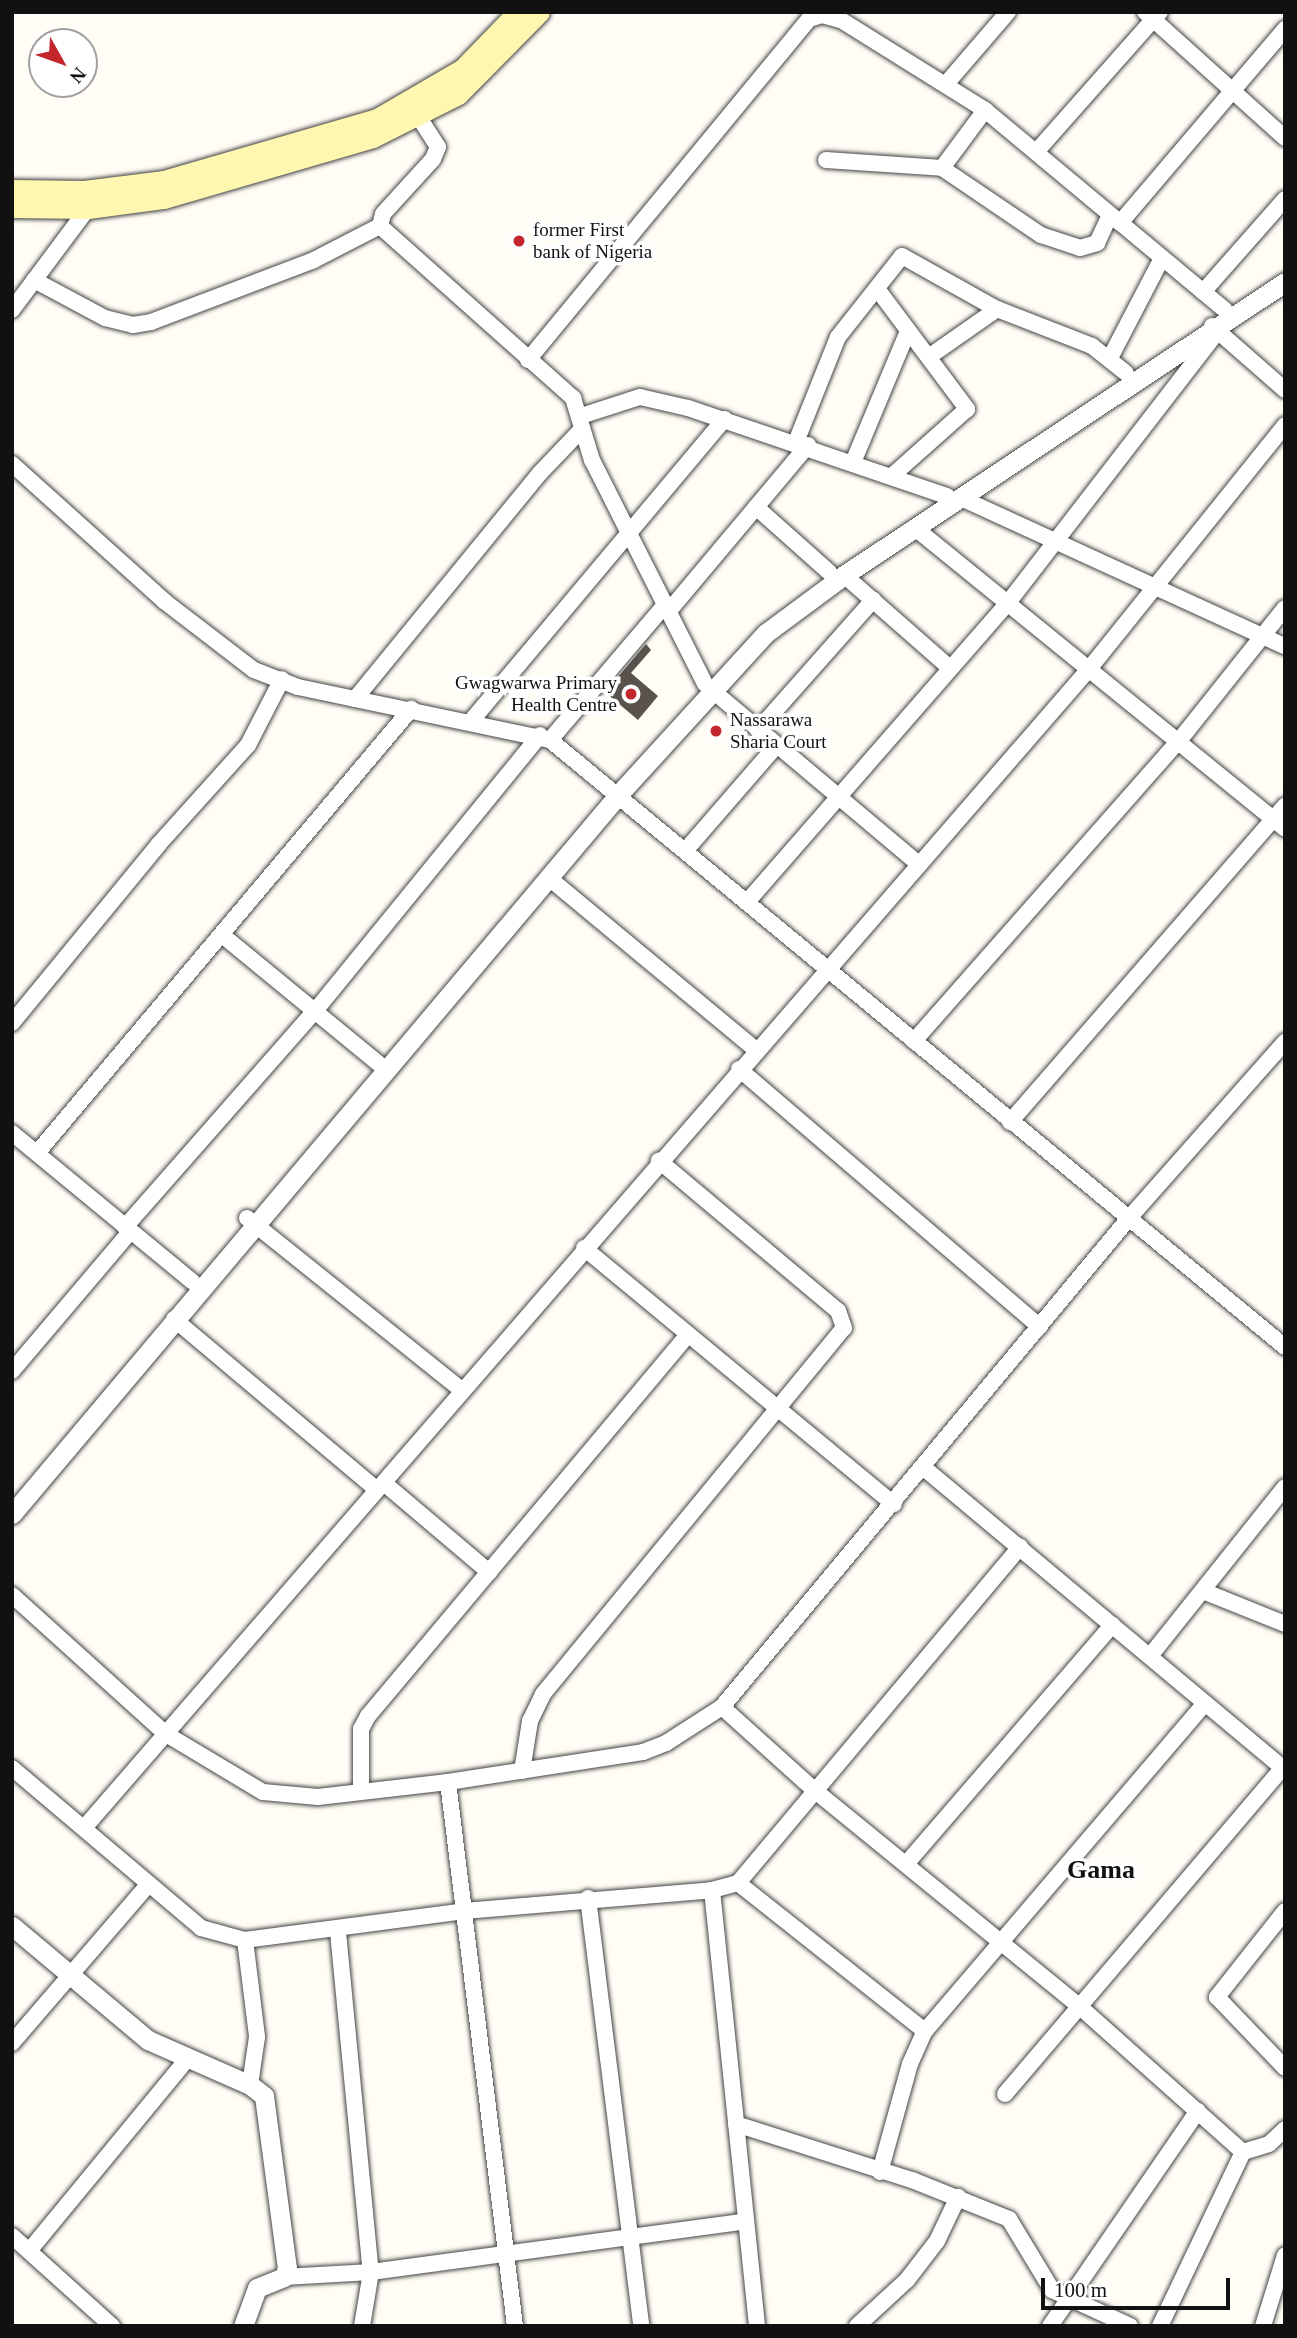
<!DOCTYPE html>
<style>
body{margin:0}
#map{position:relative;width:1297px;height:2338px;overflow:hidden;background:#fffdf5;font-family:Georgia,serif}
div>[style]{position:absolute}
.building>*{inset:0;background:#5a524d}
.roads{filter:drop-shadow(0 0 2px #444) drop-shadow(0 0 2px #444)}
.minor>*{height:16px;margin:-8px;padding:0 8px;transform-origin:8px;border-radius:8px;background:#fff}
.tertiary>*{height:19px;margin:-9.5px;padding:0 9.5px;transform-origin:9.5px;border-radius:9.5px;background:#fff}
.secondary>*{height:21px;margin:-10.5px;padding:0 10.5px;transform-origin:10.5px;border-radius:10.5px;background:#fff6b0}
.dots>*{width:19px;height:19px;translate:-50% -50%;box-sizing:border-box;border:4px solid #fff;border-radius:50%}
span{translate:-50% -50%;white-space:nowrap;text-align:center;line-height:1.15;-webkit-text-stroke:7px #fff;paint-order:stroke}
.poi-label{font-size:19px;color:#111}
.left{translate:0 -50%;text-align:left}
.right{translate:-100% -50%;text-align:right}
.district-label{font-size:26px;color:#111;font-weight:700}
.frame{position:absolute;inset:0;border:14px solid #111;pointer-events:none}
.north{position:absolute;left:28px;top:28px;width:70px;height:70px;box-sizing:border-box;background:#fff;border:2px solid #a0a0a0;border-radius:50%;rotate:130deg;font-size:19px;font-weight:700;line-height:28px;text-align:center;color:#111}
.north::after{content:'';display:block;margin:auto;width:24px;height:32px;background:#c4262e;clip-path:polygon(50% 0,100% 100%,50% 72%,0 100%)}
.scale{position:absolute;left:1041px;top:2278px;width:189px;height:32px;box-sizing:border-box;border:4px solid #111;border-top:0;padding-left:9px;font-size:21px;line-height:24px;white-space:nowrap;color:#111;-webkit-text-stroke:5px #fff;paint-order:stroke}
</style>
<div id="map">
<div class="building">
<div style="clip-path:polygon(646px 644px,651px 650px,631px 673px,658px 696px,638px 720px,605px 692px)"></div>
</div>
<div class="roads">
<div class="minor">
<div style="left:1145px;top:12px;width:188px;rotate:42deg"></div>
<div style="left:946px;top:84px;width:95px;rotate:-49.3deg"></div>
<div style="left:413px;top:108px;width:46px;rotate:57.3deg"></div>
<div style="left:438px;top:147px;width:13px;rotate:113deg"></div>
<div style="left:433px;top:159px;width:74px;rotate:132.3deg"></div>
<div style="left:383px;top:214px;width:12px;rotate:104deg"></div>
<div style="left:380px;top:226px;width:259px;rotate:41.7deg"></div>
<div style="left:573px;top:398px;width:65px;rotate:73deg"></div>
<div style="left:592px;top:460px;width:251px;rotate:63.2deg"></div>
<div style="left:1036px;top:152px;width:187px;rotate:-48.5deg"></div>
<div style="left:826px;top:160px;width:116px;rotate:3.9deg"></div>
<div style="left:942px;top:168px;width:120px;rotate:34.1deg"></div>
<div style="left:1041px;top:235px;width:41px;rotate:18.4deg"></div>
<div style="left:1080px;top:248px;width:18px;rotate:-16deg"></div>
<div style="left:1097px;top:243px;width:31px;rotate:-65deg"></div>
<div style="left:942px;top:168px;width:72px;rotate:-53.4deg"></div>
<div style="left:1120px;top:223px;width:255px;rotate:-49.6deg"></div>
<div style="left:34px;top:280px;width:81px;rotate:28.2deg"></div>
<div style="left:105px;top:318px;width:29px;rotate:14deg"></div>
<div style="left:133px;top:325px;width:18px;rotate:-9deg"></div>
<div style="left:151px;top:322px;width:174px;rotate:-20.8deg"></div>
<div style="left:314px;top:260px;width:74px;rotate:-27.3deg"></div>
<div style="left:878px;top:290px;width:149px;rotate:53.2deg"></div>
<div style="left:967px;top:409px;width:99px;rotate:138.3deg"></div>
<div style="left:1203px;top:292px;width:124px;rotate:-48.6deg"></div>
<div style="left:12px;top:310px;width:127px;rotate:-53.3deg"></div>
<div style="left:1212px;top:326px;width:97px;rotate:41.2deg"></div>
<div style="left:930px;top:356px;width:82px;rotate:-35deg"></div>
<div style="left:1110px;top:358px;width:110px;rotate:-62.5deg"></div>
<div style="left:528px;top:360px;width:442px;rotate:-50.5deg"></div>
<div style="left:809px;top:19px;width:14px;rotate:-17deg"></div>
<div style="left:822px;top:15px;width:20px;rotate:15deg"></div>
<div style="left:841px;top:20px;width:170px;rotate:32deg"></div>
<div style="left:985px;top:110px;width:312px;rotate:39.8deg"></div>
<div style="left:581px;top:416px;width:62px;rotate:-17.9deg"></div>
<div style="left:640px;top:397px;width:49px;rotate:12.9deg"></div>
<div style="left:688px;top:408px;width:274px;rotate:18.8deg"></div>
<div style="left:796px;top:442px;width:113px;rotate:-68.2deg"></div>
<div style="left:838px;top:337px;width:103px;rotate:-51.7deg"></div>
<div style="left:902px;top:256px;width:109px;rotate:29.2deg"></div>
<div style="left:997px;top:309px;width:102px;rotate:21.3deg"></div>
<div style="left:1092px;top:346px;width:43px;rotate:38.5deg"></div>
<div style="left:854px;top:460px;width:140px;rotate:-67.3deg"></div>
<div style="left:12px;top:464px;width:205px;rotate:42deg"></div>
<div style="left:164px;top:601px;width:113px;rotate:37.5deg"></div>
<div style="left:254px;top:670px;width:47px;rotate:21.1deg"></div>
<div style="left:298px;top:687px;width:258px;rotate:11.9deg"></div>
<div style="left:550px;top:740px;width:953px;rotate:39.55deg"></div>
<div style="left:961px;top:498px;width:356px;rotate:24.6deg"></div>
<div style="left:756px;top:507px;width:98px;rotate:41.7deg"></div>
<div style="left:915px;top:528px;width:477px;rotate:39.1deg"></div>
<div style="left:844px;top:575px;width:141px;rotate:41.3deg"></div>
<div style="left:668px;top:612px;width:218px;rotate:-50deg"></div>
<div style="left:713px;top:691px;width:267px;rotate:40.1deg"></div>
<div style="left:355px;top:699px;width:292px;rotate:-50.7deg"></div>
<div style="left:540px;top:473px;width:61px;rotate:-46.3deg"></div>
<div style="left:472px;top:720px;width:393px;rotate:-50deg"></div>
<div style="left:758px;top:730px;width:174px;rotate:-48.5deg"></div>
<div style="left:550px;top:740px;width:177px;rotate:-49.6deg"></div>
<div style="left:685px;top:851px;width:139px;rotate:-49.1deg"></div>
<div style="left:549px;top:878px;width:268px;rotate:39.7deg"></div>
<div style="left:747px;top:902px;width:395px;rotate:-48.9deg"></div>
<div style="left:1007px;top:604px;width:345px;rotate:-52.3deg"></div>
<div style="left:222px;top:935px;width:203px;rotate:39.4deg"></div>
<div style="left:12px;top:1023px;width:230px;rotate:-50.6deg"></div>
<div style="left:158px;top:845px;width:135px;rotate:-48deg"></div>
<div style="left:248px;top:745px;width:74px;rotate:-62.7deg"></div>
<div style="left:914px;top:1041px;width:399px;rotate:-48.6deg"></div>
<div style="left:1178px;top:742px;width:171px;rotate:-51.4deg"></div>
<div style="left:739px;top:1069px;width:396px;rotate:40.6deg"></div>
<div style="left:1010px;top:1122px;width:419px;rotate:-49deg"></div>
<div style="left:12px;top:1133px;width:234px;rotate:39.5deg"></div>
<div style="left:37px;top:1153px;width:581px;rotate:-49.89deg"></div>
<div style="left:247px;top:1218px;width:275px;rotate:38.7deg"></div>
<div style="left:125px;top:1227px;width:288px;rotate:-48.7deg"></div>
<div style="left:315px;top:1011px;width:356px;rotate:-50.8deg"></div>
<div style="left:584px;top:1248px;width:402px;rotate:39.6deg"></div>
<div style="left:174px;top:1319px;width:265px;rotate:40.1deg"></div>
<div style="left:12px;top:1371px;width:182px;rotate:-49.7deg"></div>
<div style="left:924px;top:1468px;width:471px;rotate:39.9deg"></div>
<div style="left:384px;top:1483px;width:138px;rotate:40.3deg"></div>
<div style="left:1203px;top:1591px;width:88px;rotate:21.9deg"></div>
<div style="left:12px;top:1595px;width:207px;rotate:42.1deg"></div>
<div style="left:166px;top:1734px;width:113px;rotate:30.9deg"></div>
<div style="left:263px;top:1792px;width:55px;rotate:5.2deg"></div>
<div style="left:318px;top:1797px;width:131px;rotate:-6.6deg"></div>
<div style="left:448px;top:1782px;width:197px;rotate:-8.7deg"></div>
<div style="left:643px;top:1752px;width:25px;rotate:-21deg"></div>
<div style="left:666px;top:1743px;width:67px;rotate:-32.7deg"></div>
<div style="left:722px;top:1707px;width:638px;rotate:-50.22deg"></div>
<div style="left:1130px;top:1217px;width:234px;rotate:-48.5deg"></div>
<div style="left:1150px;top:1656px;width:216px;rotate:-51.4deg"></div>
<div style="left:722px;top:1707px;width:122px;rotate:42deg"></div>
<div style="left:813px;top:1789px;width:343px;rotate:39.2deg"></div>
<div style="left:1079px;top:2006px;width:220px;rotate:41.7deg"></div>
<div style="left:1243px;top:2152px;width:27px;rotate:-17deg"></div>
<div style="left:1269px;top:2144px;width:22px;rotate:-43deg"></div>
<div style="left:12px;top:1768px;width:248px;rotate:40.2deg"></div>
<div style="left:201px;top:1928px;width:46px;rotate:15.3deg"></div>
<div style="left:245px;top:1940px;width:221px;rotate:-7.5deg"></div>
<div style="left:464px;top:1911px;width:249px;rotate:-4.8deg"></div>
<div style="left:712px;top:1890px;width:27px;rotate:-15deg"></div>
<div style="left:738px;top:1883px;width:439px;rotate:-50deg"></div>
<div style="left:522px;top:1771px;width:51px;rotate:-80.9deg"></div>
<div style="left:530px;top:1721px;width:30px;rotate:-64deg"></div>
<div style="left:543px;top:1694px;width:474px;rotate:-50.6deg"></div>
<div style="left:844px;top:1328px;width:18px;rotate:-109deg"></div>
<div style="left:838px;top:1311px;width:234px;rotate:-140deg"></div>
<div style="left:448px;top:1782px;width:548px;rotate:82.98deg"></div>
<div style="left:361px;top:1790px;width:61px;rotate:-90deg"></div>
<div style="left:361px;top:1729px;width:15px;rotate:-62deg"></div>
<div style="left:368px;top:1716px;width:498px;rotate:-50deg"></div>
<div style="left:84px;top:1828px;width:1534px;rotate:-49.07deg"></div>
<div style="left:1089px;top:669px;width:313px;rotate:-51.2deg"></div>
<div style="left:906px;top:1864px;width:316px;rotate:-49.2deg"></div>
<div style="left:738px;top:1883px;width:238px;rotate:38.4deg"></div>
<div style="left:712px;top:1890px;width:438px;rotate:84.1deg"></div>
<div style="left:588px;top:1898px;width:431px;rotate:82.9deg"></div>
<div style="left:1285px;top:1911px;width:110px;rotate:128.3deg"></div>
<div style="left:1217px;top:1997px;width:98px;rotate:46.2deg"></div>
<div style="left:338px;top:1932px;width:342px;rotate:84.5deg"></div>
<div style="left:371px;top:2272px;width:55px;rotate:99.5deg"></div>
<div style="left:245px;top:1940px;width:98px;rotate:82.9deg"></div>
<div style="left:257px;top:2037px;width:49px;rotate:98.3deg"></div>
<div style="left:12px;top:2043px;width:208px;rotate:-49.3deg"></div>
<div style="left:1005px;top:2094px;width:428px;rotate:-49.6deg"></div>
<div style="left:736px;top:2124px;width:185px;rotate:17.7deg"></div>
<div style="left:912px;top:2180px;width:105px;rotate:21.9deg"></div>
<div style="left:1009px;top:2219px;width:83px;rotate:58.8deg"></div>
<div style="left:1052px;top:2290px;width:86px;rotate:24.8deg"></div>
<div style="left:880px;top:2172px;width:112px;rotate:-74.5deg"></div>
<div style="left:910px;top:2064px;width:36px;rotate:-66deg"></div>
<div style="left:925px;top:2031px;width:430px;rotate:-49.5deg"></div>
<div style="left:12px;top:2236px;width:135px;rotate:42deg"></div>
<div style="left:29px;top:2251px;width:249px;rotate:-50.5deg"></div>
<div style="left:284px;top:2277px;width:87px;rotate:-3.3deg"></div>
<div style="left:371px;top:2272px;width:378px;rotate:-7.7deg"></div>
<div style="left:857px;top:2326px;width:68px;rotate:-42.6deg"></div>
<div style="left:907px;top:2280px;width:49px;rotate:-52.4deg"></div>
<div style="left:937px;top:2241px;width:49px;rotate:-64.5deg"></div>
<div style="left:1050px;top:2326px;width:261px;rotate:-55.5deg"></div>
<div style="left:1160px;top:2326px;width:193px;rotate:-64.5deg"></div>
<div style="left:1263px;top:2326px;width:74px;rotate:-72.8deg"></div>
</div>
<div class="tertiary">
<div style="left:12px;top:1514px;width:940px;rotate:-49.87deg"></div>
<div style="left:618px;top:795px;width:219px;rotate:-47.6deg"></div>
<div style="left:766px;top:633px;width:97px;rotate:-36.6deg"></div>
<div style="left:844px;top:575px;width:529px;rotate:-33.6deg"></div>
<div style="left:12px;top:1926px;width:177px;rotate:40deg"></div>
<div style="left:148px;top:2040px;width:111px;rotate:23.8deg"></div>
<div style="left:250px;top:2085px;width:18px;rotate:38deg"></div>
<div style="left:264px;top:2096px;width:174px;rotate:82.4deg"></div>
<div style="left:287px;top:2268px;width:9px;rotate:108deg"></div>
<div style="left:284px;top:2277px;width:29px;rotate:158deg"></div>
<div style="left:257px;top:2288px;width:40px;rotate:110.2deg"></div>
</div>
<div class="secondary">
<div style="left:12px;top:190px;width:72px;rotate:0.8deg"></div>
<div style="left:84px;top:191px;width:81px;rotate:-7.1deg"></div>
<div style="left:164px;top:181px;width:222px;rotate:-16.2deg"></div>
<div style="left:377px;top:119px;width:99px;rotate:-30.2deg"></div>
<div style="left:463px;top:69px;width:79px;rotate:-46deg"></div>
<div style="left:12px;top:207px;width:76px;rotate:0.8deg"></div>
<div style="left:88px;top:208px;width:77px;rotate:-7.5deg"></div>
<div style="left:164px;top:198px;width:218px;rotate:-16.3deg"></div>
<div style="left:373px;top:137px;width:95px;rotate:-26.8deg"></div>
<div style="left:458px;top:94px;width:115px;rotate:-45.4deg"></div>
</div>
</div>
<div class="dots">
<div style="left:519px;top:241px;background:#c4262e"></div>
<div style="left:631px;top:694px;background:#c4262e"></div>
<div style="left:716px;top:731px;background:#c4262e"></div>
</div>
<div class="poi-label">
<span class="left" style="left:533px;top:241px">former First<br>bank of Nigeria</span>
<span class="right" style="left:617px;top:694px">Gwagwarwa Primary<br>Health Centre</span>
<span class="left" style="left:730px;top:731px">Nassarawa<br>Sharia Court</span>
</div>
<div class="district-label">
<span style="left:1101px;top:1870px">Gama</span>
</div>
<div class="frame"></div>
<div class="north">N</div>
<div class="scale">100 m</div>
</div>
